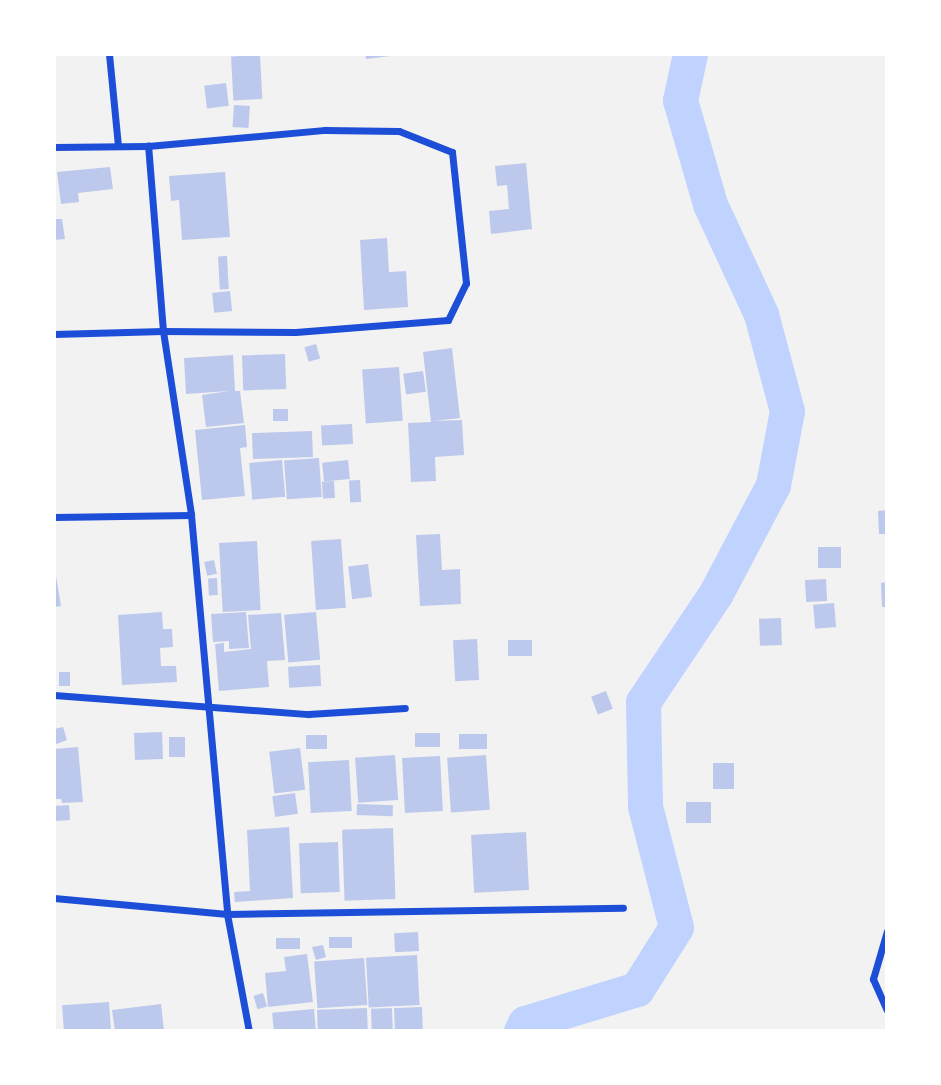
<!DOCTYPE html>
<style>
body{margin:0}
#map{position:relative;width:941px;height:1085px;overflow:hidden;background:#f2f2f2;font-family:Raleway,sans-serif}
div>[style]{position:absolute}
.river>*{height:35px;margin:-17.5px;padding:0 17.5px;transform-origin:17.5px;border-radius:17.5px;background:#bfd3fe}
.building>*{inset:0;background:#bdc9ec;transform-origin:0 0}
.minor>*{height:7px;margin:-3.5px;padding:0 3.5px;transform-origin:3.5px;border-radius:3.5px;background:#1d4ed8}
span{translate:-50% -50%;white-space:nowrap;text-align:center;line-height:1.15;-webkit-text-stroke:5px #fff;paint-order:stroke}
.frame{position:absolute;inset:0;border:56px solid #fff;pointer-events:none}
</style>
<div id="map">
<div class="river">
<div style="left:521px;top:1031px;width:9px;rotate:-63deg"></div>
<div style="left:525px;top:1023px;width:117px;rotate:-16.9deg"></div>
<div style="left:637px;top:989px;width:73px;rotate:-57.8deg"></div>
<div style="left:676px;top:927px;width:125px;rotate:-104.4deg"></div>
<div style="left:645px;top:806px;width:104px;rotate:-91.1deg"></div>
<div style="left:643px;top:702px;width:131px;rotate:-56.2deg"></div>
<div style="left:716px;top:593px;width:122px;rotate:-62.2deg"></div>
<div style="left:773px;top:485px;width:75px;rotate:-79.3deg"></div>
<div style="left:787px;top:411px;width:100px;rotate:-105deg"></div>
<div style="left:761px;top:314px;width:121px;rotate:-114.9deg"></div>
<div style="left:710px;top:204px;width:108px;rotate:-106.1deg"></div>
<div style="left:680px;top:100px;width:47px;rotate:-77.7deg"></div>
</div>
<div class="building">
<div style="clip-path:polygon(365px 54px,390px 54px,390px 56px,366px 59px)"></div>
<div style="left:260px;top:55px;width:44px;height:29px;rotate:87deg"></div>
<div style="left:226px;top:83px;width:23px;height:22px;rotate:83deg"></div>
<div style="left:234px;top:105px;width:16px;height:22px;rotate:4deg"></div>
<div style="clip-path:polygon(526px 163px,532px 229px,491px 234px,489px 211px,509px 209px,507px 185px,497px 186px,495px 166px)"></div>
<div style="clip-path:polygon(110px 167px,113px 189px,78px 193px,79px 202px,61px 204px,57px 172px)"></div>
<div style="clip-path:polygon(225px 172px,230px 237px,182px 240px,179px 200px,171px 201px,169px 176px)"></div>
<div style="clip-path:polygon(54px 219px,62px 219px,65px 239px,54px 240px)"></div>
<div style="clip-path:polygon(387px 238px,389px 272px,406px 271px,408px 307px,364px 310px,360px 240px)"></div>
<div style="left:227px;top:256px;width:33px;height:9px;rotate:87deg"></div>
<div style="left:230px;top:291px;width:20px;height:18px;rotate:84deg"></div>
<div style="left:316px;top:344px;width:15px;height:12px;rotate:74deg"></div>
<div style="clip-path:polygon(452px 348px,460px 418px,434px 421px,462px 420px,464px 455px,435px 457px,436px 481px,411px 482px,408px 423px,431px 422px,423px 352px)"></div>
<div style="left:285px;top:354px;width:35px;height:43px;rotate:88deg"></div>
<div style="clip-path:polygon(233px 355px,235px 391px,240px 391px,244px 423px,206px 427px,202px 395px,229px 391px,186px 394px,184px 358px)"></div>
<div style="left:399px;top:367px;width:54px;height:37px;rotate:86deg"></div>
<div style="left:423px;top:371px;width:21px;height:20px;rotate:82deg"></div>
<div style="left:288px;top:409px;width:12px;height:15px;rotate:90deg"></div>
<div style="left:352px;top:424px;width:20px;height:31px;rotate:87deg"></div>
<div style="clip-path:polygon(245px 425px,247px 447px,240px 448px,245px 496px,202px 500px,195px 430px)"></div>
<div style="left:312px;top:431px;width:26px;height:60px;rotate:88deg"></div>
<div style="left:319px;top:458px;width:39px;height:35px;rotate:86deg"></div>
<div style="left:282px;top:460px;width:37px;height:33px;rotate:85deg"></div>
<div style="left:348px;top:460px;width:19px;height:26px;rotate:84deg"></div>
<div style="left:360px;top:480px;width:22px;height:11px;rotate:87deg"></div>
<div style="left:334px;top:481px;width:17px;height:12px;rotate:87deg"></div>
<div style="clip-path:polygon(887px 510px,887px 534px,879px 534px,878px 511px)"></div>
<div style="clip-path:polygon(440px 534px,442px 570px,460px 569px,461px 604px,420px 606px,416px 535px)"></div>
<div style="left:341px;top:539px;width:69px;height:30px;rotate:86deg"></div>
<div style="left:257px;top:541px;width:69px;height:38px;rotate:87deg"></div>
<div style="left:841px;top:547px;width:21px;height:23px;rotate:90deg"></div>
<div style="left:214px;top:560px;width:14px;height:10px;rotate:78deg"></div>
<div style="clip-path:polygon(54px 564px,61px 606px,54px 607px)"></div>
<div style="left:368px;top:564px;width:33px;height:20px;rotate:83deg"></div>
<div style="left:217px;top:578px;width:17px;height:9px;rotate:87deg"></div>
<div style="left:826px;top:579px;width:22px;height:21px;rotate:87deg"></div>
<div style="clip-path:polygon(887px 582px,887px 607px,882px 607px,881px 583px)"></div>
<div style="left:834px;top:603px;width:24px;height:21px;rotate:85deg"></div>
<div style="clip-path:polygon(162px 612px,163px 629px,172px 629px,173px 647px,160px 648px,161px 666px,176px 666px,177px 682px,122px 685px,118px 615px)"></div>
<div style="clip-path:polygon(246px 612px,249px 648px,229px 649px,229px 641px,213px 642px,211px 614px)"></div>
<div style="left:316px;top:612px;width:48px;height:32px;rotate:85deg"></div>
<div style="clip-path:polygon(281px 613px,285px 660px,267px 661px,269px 687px,219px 691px,215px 644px,224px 643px,224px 652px,251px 649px,248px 615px)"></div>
<div style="left:781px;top:618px;width:27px;height:22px;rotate:88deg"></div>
<div style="left:477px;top:639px;width:41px;height:24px;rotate:87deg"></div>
<div style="left:508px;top:640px;width:24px;height:16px"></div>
<div style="left:320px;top:665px;width:21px;height:32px;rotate:87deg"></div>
<div style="left:59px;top:672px;width:11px;height:14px"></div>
<div style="left:606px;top:691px;width:19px;height:16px;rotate:69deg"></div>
<div style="clip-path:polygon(63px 727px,67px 740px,54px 745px,54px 729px)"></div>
<div style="left:162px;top:732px;width:27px;height:28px;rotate:88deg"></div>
<div style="left:440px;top:733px;width:14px;height:25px;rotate:90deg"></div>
<div style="left:459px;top:734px;width:28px;height:15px"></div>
<div style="left:306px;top:735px;width:21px;height:14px"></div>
<div style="left:169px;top:737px;width:16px;height:20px"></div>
<div style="clip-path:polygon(78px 747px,83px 802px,62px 803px,61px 799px,54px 799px,54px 749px)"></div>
<div style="left:300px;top:748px;width:42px;height:31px;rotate:83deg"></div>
<div style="left:395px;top:755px;width:45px;height:40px;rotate:86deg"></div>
<div style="left:486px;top:755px;width:55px;height:39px;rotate:86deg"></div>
<div style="left:440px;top:756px;width:55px;height:38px;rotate:87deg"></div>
<div style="left:349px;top:760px;width:51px;height:41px;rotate:87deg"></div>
<div style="left:713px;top:763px;width:21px;height:26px"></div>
<div style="left:295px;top:793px;width:21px;height:23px;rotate:82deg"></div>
<div style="left:686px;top:802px;width:25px;height:21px"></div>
<div style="left:357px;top:804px;width:36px;height:11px;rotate:2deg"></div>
<div style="left:69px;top:805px;width:15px;height:15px;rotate:86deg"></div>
<div style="clip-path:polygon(289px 827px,293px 898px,235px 902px,234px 892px,250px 891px,247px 830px)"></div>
<div style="left:393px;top:828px;width:71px;height:51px;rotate:88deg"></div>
<div style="left:526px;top:832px;width:58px;height:55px;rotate:87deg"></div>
<div style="left:338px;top:842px;width:50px;height:39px;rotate:88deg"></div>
<div style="left:418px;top:932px;width:19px;height:24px;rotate:87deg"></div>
<div style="left:352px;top:937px;width:11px;height:23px;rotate:90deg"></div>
<div style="left:300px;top:938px;width:11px;height:24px;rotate:90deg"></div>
<div style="clip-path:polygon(323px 945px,326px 957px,316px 960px,312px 947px)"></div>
<div style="clip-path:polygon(307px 954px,313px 1002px,268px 1007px,265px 973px,286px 971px,284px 957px)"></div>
<div style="left:417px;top:955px;width:50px;height:51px;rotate:87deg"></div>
<div style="left:364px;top:958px;width:47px;height:50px;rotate:86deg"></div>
<div style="left:263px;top:993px;width:14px;height:10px;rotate:73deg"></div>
<div style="left:109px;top:1002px;width:29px;height:47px;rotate:86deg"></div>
<div style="clip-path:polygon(161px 1004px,164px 1031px,115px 1031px,112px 1010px)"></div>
<div style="left:422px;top:1007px;width:24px;height:28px;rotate:88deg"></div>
<div style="left:367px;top:1008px;width:23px;height:50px;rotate:88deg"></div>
<div style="left:392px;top:1008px;width:23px;height:21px;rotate:88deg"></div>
<div style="left:314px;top:1009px;width:22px;height:42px;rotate:85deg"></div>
</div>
<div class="minor">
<div style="left:109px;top:54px;width:92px;rotate:84.4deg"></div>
<div style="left:54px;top:147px;width:94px;rotate:-0.6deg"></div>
<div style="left:148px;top:146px;width:178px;rotate:-5.2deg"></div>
<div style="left:325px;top:130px;width:74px;rotate:0.8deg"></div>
<div style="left:399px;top:131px;width:57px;rotate:21.6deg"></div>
<div style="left:452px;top:152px;width:132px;rotate:83.9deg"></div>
<div style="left:466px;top:283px;width:41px;rotate:115.9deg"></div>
<div style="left:448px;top:320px;width:153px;rotate:175.5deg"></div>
<div style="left:295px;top:332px;width:132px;rotate:-179.6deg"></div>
<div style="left:163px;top:331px;width:186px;rotate:-94.6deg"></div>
<div style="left:54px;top:334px;width:109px;rotate:-1.6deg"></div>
<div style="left:163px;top:331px;width:186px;rotate:81.3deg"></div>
<div style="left:191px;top:515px;width:401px;rotate:84.8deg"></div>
<div style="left:227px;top:914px;width:119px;rotate:79.4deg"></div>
<div style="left:54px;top:517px;width:137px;rotate:-0.8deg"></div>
<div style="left:54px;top:695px;width:255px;rotate:4.3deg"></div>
<div style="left:308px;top:714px;width:97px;rotate:-3.5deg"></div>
<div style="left:54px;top:898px;width:174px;rotate:5.3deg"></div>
<div style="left:227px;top:914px;width:396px;rotate:-0.9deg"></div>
<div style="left:887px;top:931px;width:50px;rotate:106.3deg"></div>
<div style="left:873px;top:979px;width:34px;rotate:66deg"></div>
</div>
<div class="frame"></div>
</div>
